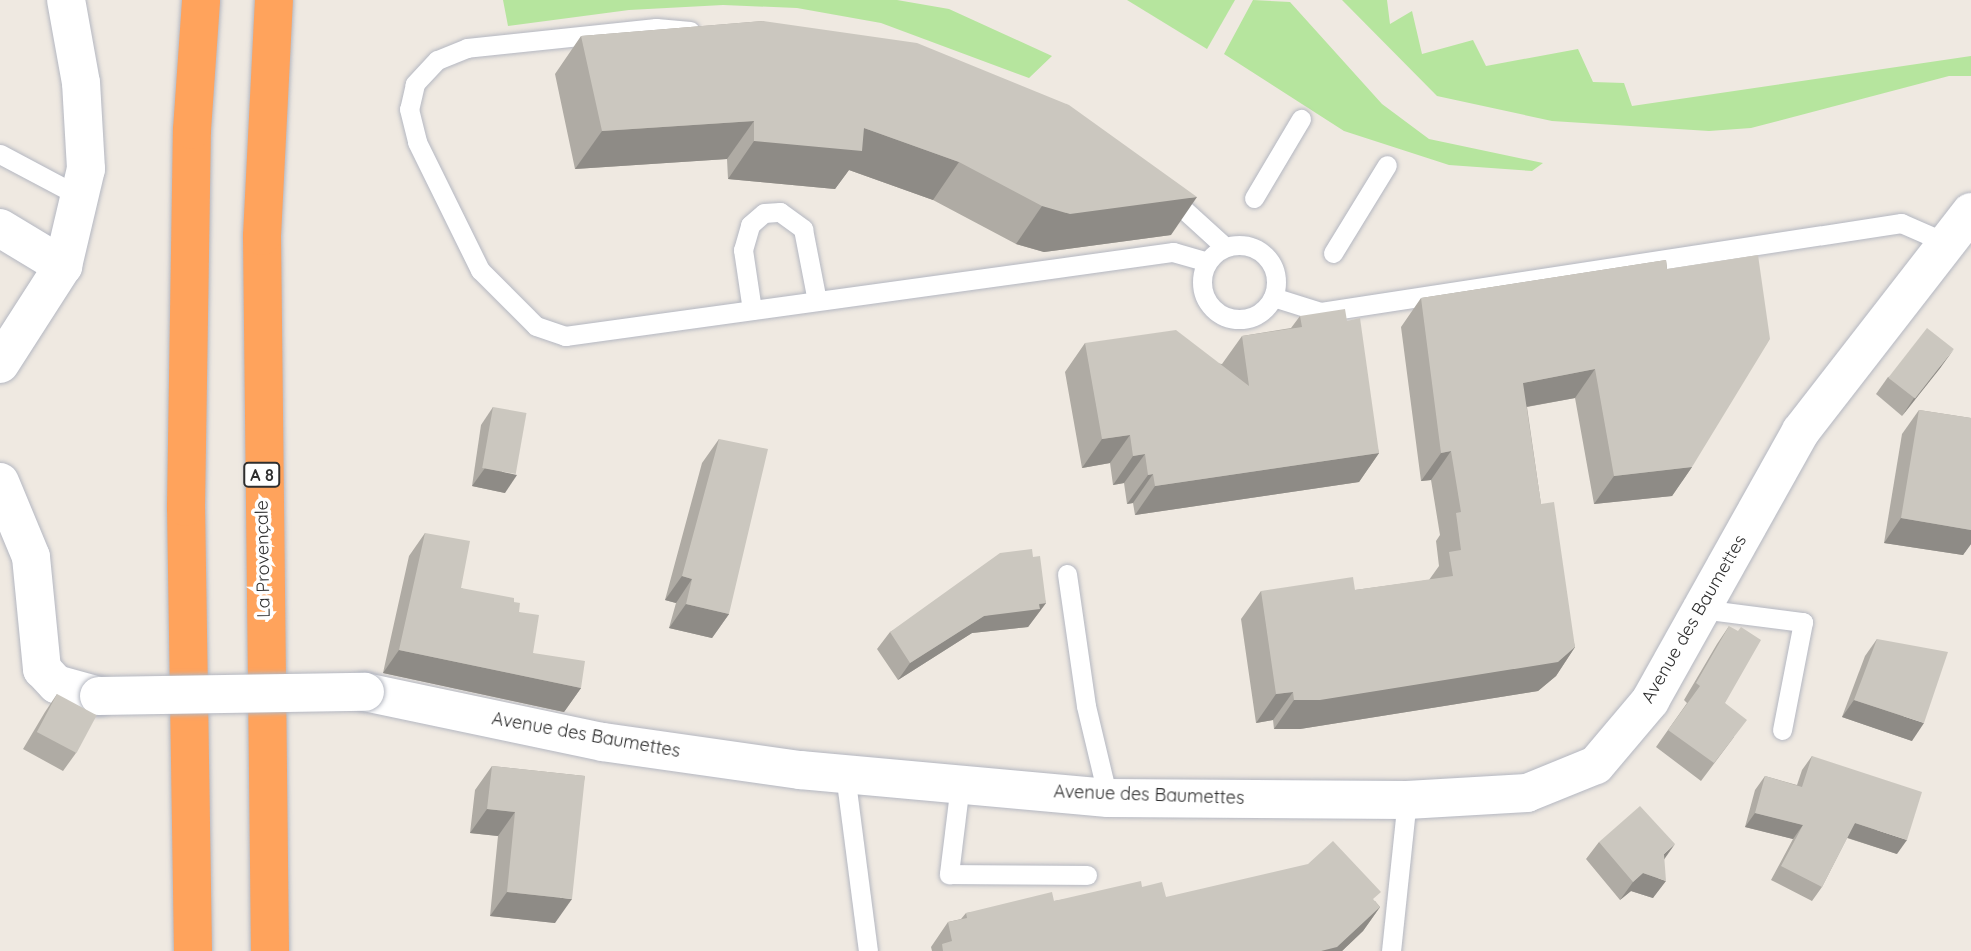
<!DOCTYPE html>
<meta charset="utf-8">
<style>
body{margin:0}
#map{position:relative;width:1971px;height:951px;overflow:hidden;background:#efe9e1;font-family:Quicksand,sans-serif}
div>[style]{position:absolute}
.green>*{inset:0;background:#b6e59e}
.roads{filter:drop-shadow(0 0 2px #b4b7c1) drop-shadow(0 0 2px #b4b7c1)}
.service>*{height:19px;margin:-9.5px;padding:0 9.5px;transform-origin:9.5px;border-radius:9.5px;background:#fff}
.service>.ring{margin:-9.5px;padding:0;box-sizing:content-box;background:none;border:19px solid #fff;border-radius:50%}
.minor>*{height:38px;margin:-19px;padding:0 19px;transform-origin:19px;border-radius:19px;background:#fff}
.motorway>*{height:38px;margin:-19px;padding:0 19px;transform-origin:19px;border-radius:19px;background:#ffa35c}
.bridges{filter:drop-shadow(0 0 2px #b4b7c1) drop-shadow(0 0 2px #b4b7c1)}
.minor-bridge>*{height:38px;margin:-19px;padding:0 19px;transform-origin:19px;border-radius:19px;background:#fff}
.wall>*{inset:0;background:#afaba4}
.shaded-wall>*{inset:0;background:#8e8b86}
.building>*{inset:0;background:#cbc7bf;transform-origin:0 0}
span{translate:-50% -50%;white-space:nowrap;text-align:center;line-height:1.15;-webkit-text-stroke:7px #fff;paint-order:stroke}
.shield-label span{padding:2px 5px;background:#fff;border:2px solid;border-radius:5px;-webkit-text-stroke-width:0}
.shield-label{font-size:16px;color:#2e2e2e;font-weight:700}
.street-label{font-size:18px;color:#2e2e2e}
</style>
<div id="map">
<div class="green">
<div style="clip-path:polygon(503px 0,897px 0,949px 9px,1052px 56px,1029px 78px,881px 23px,797px 8px,723px 5px,629px 10px,508px 26px)"></div>
<div style="clip-path:polygon(1127px 0,1235px 0,1207px 49px)"></div>
<div style="clip-path:polygon(1253px 0,1290px 2px,1382px 104px,1429px 139px,1543px 163px,1532px 171px,1449px 165px,1344px 131px,1224px 54px)"></div>
<div style="clip-path:polygon(1342px 0,1387px 0,1390px 24px,1412px 11px,1422px 54px,1473px 40px,1486px 66px,1578px 49px,1593px 82px,1624px 83px,1632px 106px,1971px 56px,1971px 76px,1949px 76px,1751px 128px,1709px 131px,1552px 121px,1437px 96px)"></div>
</div>
<div class="roads">
<div class="service">
<div style="left:690px;top:31px;width:34px;rotate:-175deg"></div>
<div style="left:656px;top:28px;width:190px;rotate:174deg"></div>
<div style="left:467px;top:48px;width:32px;rotate:158deg"></div>
<div style="left:437px;top:60px;width:33px;rotate:133deg"></div>
<div style="left:415px;top:84px;width:26px;rotate:103deg"></div>
<div style="left:409px;top:109px;width:34px;rotate:76deg"></div>
<div style="left:417px;top:142px;width:143px;rotate:63.8deg"></div>
<div style="left:480px;top:270px;width:79px;rotate:45deg"></div>
<div style="left:536px;top:326px;width:31px;rotate:19deg"></div>
<div style="left:565px;top:336px;width:614px;rotate:-7.87deg"></div>
<div style="left:1173px;top:252px;width:35px;rotate:16deg"></div>
<div style="left:0;top:154px;width:92px;rotate:28deg"></div>
<div style="left:1169px;top:196px;width:76px;rotate:42.3deg"></div>
<div style="left:1254px;top:198px;width:92px;rotate:-59.3deg"></div>
<div class="ring" style="left:1202px;top:245px;width:55px;height:55px"></div>
<div style="left:1333px;top:253px;width:103px;rotate:-58.5deg"></div>
<div style="left:1273px;top:297px;width:50px;rotate:17.4deg"></div>
<div style="left:1321px;top:312px;width:587px;rotate:-8.72deg"></div>
<div style="left:1901px;top:223px;width:50px;rotate:23.5deg"></div>
<div style="left:752px;top:310px;width:61px;rotate:-98.5deg"></div>
<div style="left:743px;top:250px;width:26px;rotate:-74deg"></div>
<div style="left:750px;top:225px;width:18px;rotate:-41deg"></div>
<div style="left:764px;top:213px;width:16px;rotate:-4deg"></div>
<div style="left:780px;top:212px;width:29px;rotate:36deg"></div>
<div style="left:803px;top:229px;width:73px;rotate:79deg"></div>
<div style="left:1067px;top:574px;width:133px;rotate:81.8deg"></div>
<div style="left:1086px;top:706px;width:95px;rotate:76.6deg"></div>
<div style="left:1701px;top:609px;width:103px;rotate:7.3deg"></div>
<div style="left:1803px;top:622px;width:110px;rotate:101deg"></div>
<div style="left:845px;top:774px;width:178px;rotate:82.6deg"></div>
<div style="left:960px;top:784px;width:91px;rotate:97deg"></div>
<div style="left:949px;top:874px;width:138px;rotate:0.4deg"></div>
<div style="left:1391px;top:951px;width:152px;rotate:-84deg"></div>
</div>
<div class="minor">
<div style="left:0;top:228px;width:74px;rotate:31.1deg"></div>
<div style="left:0;top:364px;width:117px;rotate:-57.3deg"></div>
<div style="left:63px;top:266px;width:100px;rotate:-76.7deg"></div>
<div style="left:86px;top:169px;width:86px;rotate:-93.3deg"></div>
<div style="left:81px;top:83px;width:84px;rotate:-100.2deg"></div>
<div style="left:0;top:482px;width:81px;rotate:67.5deg"></div>
<div style="left:31px;top:557px;width:113px;rotate:84.4deg"></div>
<div style="left:42px;top:669px;width:21px;rotate:47deg"></div>
<div style="left:56px;top:684px;width:45px;rotate:15.6deg"></div>
<div style="left:365px;top:692px;width:243px;rotate:11.9deg"></div>
<div style="left:603px;top:742px;width:199px;rotate:8.1deg"></div>
<div style="left:800px;top:770px;width:309px;rotate:5.2deg"></div>
<div style="left:1108px;top:798px;width:299px;rotate:0.4deg"></div>
<div style="left:1407px;top:800px;width:120px;rotate:-3.3deg"></div>
<div style="left:1527px;top:793px;width:74px;rotate:-22.1deg"></div>
<div style="left:1596px;top:765px;width:84px;rotate:-49.8deg"></div>
<div style="left:1650px;top:701px;width:309px;rotate:-60.8deg"></div>
<div style="left:1801px;top:431px;width:277px;rotate:-52.2deg"></div>
</div>
<div class="motorway">
<div style="left:193px;top:951px;width:444px;rotate:-90.9deg"></div>
<div style="left:186px;top:507px;width:377px;rotate:-89.1deg"></div>
<div style="left:192px;top:130px;width:130px;rotate:-86deg"></div>
<div style="left:270px;top:951px;width:715px;rotate:-90.64deg"></div>
<div style="left:262px;top:236px;width:236px;rotate:-87.1deg"></div>
</div>
</div>
<div class="bridges">
<div class="minor-bridge">
<div style="left:99px;top:696px;width:266px;rotate:-0.9deg"></div>
</div>
</div>
<div class="wall">
<div style="clip-path:polygon(763px 21px,1171px 235px,1044px 252px,1016px 244px,933px 200px,849px 170px,835px 189px,728px 179px,727px 159px,575px 169px,555px 74px,581px 36px)"></div>
<div style="clip-path:polygon(1666px 260px,1692px 467px,1672px 496px,1594px 504px,1575px 398px,1527px 407px,1541px 504px,1575px 647px,1556px 676px,1538px 691px,1300px 729px,1274px 729px,1273px 720px,1256px 723px,1241px 619px,1261px 591px,1355px 590px,1429px 580px,1439px 566px,1436px 541px,1440px 535px,1431px 480px,1421px 481px,1401px 327px,1421px 298px)"></div>
<div style="clip-path:polygon(1300px 316px,1347px 321px,1379px 453px,1359px 482px,1135px 515px,1133px 503px,1127px 504px,1124px 483px,1113px 485px,1110px 463px,1082px 468px,1065px 372px,1085px 343px,1222px 364px,1242px 336px,1291px 328px)"></div>
<div style="clip-path:polygon(1941px 367px,1902px 416px,1876px 394px,1888px 377px)"></div>
<div style="clip-path:polygon(493px 407px,505px 493px,472px 486px,481px 425px)"></div>
<div style="clip-path:polygon(1919px 410px,1971px 418px,1971px 544px,1963px 555px,1884px 543px,1902px 434px)"></div>
<div style="clip-path:polygon(719px 439px,729px 614px,712px 638px,669px 628px,676px 603px,665px 600px,702px 463px)"></div>
<div style="clip-path:polygon(425px 533px,461px 588px,519px 612px,533px 653px,581px 688px,564px 712px,383px 673px,409px 556px)"></div>
<div style="clip-path:polygon(1033px 557px,1046px 603px,1028px 627px,972px 633px,898px 680px,877px 649px,890px 632px)"></div>
<div style="clip-path:polygon(1729px 626px,1725px 703px,1734px 737px,1701px 781px,1656px 747px,1687px 703px,1684px 700px,1717px 644px)"></div>
<div style="clip-path:polygon(1877px 639px,1912px 741px,1842px 717px,1865px 656px)"></div>
<div style="clip-path:polygon(57px 694px,76px 753px,63px 771px,23px 749px,45px 712px)"></div>
<div style="clip-path:polygon(1812px 756px,1897px 854px,1847px 838px,1822px 887px,1812px 901px,1771px 880px,1793px 839px,1745px 827px,1755px 790px,1765px 776px,1797px 785px,1802px 770px)"></div>
<div style="clip-path:polygon(492px 766px,585px 776px,555px 923px,490px 916px,498px 836px,470px 833px,475px 790px)"></div>
<div style="clip-path:polygon(1599px 842px,1664px 859px,1653px 898px,1631px 891px,1620px 900px,1586px 859px)"></div>
<div style="clip-path:polygon(1142px 887px,1166px 897px,1375px 901px,1380px 907px,1363px 931px,1342px 951px,932px 951px,931px 947px,948px 922px,961px 919px,966px 913px,1054px 901px)"></div>
</div>
<div class="shaded-wall">
<div style="clip-path:polygon(754px 121px,727px 159px,575px 169px,602px 131px)"></div>
<div style="clip-path:polygon(864px 128px,959px 162px,933px 200px,849px 170px,835px 189px,728px 179px,754px 141px)"></div>
<div style="clip-path:polygon(1197px 197px,1171px 235px,1044px 252px,1016px 244px,1042px 206px)"></div>
<div style="clip-path:polygon(1954px 349px,1941px 367px,1902px 416px,1914px 398px)"></div>
<div style="clip-path:polygon(1595px 369px,1575px 398px,1503px 411px,1523px 383px)"></div>
<div style="clip-path:polygon(1130px 435px,1110px 463px,1082px 468px,1102px 439px)"></div>
<div style="clip-path:polygon(1451px 451px,1431px 480px,1421px 481px,1441px 453px)"></div>
<div style="clip-path:polygon(1379px 453px,1359px 482px,1135px 515px,1155px 486px)"></div>
<div style="clip-path:polygon(1145px 454px,1124px 483px,1113px 485px,1133px 456px)"></div>
<div style="clip-path:polygon(1692px 467px,1672px 496px,1594px 504px,1614px 476px)"></div>
<div style="clip-path:polygon(485px 468px,517px 475px,505px 493px,472px 486px)"></div>
<div style="clip-path:polygon(1153px 474px,1133px 503px,1127px 504px,1148px 475px)"></div>
<div style="clip-path:polygon(1901px 518px,1971px 530px,1971px 544px,1963px 555px,1884px 543px)"></div>
<div style="clip-path:polygon(682px 576px,692px 579px,676px 603px,665px 600px)"></div>
<div style="clip-path:polygon(1046px 603px,1028px 627px,972px 633px,898px 680px,910px 663px,984px 616px)"></div>
<div style="clip-path:polygon(686px 604px,729px 614px,712px 638px,669px 628px)"></div>
<div style="clip-path:polygon(1575px 647px,1556px 676px,1538px 691px,1300px 729px,1274px 729px,1294px 700px)"></div>
<div style="clip-path:polygon(399px 650px,581px 688px,564px 712px,383px 673px)"></div>
<div style="clip-path:polygon(1293px 692px,1273px 720px,1256px 723px,1276px 694px)"></div>
<div style="clip-path:polygon(1854px 700px,1924px 723px,1912px 741px,1842px 717px)"></div>
<div style="clip-path:polygon(487px 809px,515px 812px,498px 836px,470px 833px)"></div>
<div style="clip-path:polygon(1755px 813px,1803px 825px,1793px 839px,1745px 827px)"></div>
<div style="clip-path:polygon(1855px 823px,1907px 840px,1897px 854px,1845px 837px)"></div>
<div style="clip-path:polygon(1675px 844px,1663px 861px,1664px 854px)"></div>
<div style="clip-path:polygon(1643px 873px,1666px 881px,1653px 898px,1631px 891px,1620px 900px,1633px 882px)"></div>
<div style="clip-path:polygon(507px 892px,572px 899px,555px 923px,490px 916px)"></div>
<div style="clip-path:polygon(1380px 907px,1363px 931px,1342px 951px,1321px 951px)"></div>
</div>
<div class="building">
<div style="clip-path:polygon(763px 21px,917px 43px,1069px 105px,1197px 197px,1070px 214px,1042px 206px,959px 162px,864px 128px,862px 151px,754px 141px,754px 121px,602px 131px,581px 36px)"></div>
<div style="clip-path:polygon(1758px 255px,1770px 339px,1692px 467px,1614px 476px,1595px 369px,1523px 383px,1541px 504px,1554px 502px,1575px 647px,1558px 662px,1320px 700px,1294px 700px,1293px 692px,1276px 694px,1261px 591px,1353px 577px,1355px 590px,1453px 576px,1449px 552px,1461px 550px,1456px 513px,1461px 512px,1451px 451px,1441px 453px,1421px 298px,1666px 260px,1667px 269px)"></div>
<div style="clip-path:polygon(1345px 309px,1347px 321px,1360px 318px,1379px 453px,1155px 486px,1153px 474px,1148px 475px,1145px 454px,1133px 456px,1130px 435px,1102px 439px,1085px 343px,1176px 330px,1249px 386px,1242px 336px,1302px 327px,1300px 316px)"></div>
<div style="left:1927px;top:328px;width:34px;height:63px;rotate:38deg"></div>
<div style="left:493px;top:407px;width:34px;height:62px;rotate:10deg"></div>
<div style="clip-path:polygon(1919px 410px,1971px 418px,1971px 530px,1901px 518px)"></div>
<div style="clip-path:polygon(719px 439px,768px 449px,729px 614px,686px 604px,692px 579px,682px 576px)"></div>
<div style="clip-path:polygon(425px 533px,470px 541px,461px 588px,514px 598px,514px 602px,520px 603px,519px 612px,539px 615px,533px 653px,585px 661px,581px 688px,399px 650px)"></div>
<div style="clip-path:polygon(1032px 549px,1033px 557px,1040px 556px,1046px 603px,1039px 604px,1040px 609px,984px 616px,910px 663px,890px 632px,1000px 553px)"></div>
<div style="clip-path:polygon(1729px 626px,1738px 631px,1741px 627px,1761px 640px,1725px 703px,1747px 720px,1714px 763px,1668px 730px,1700px 686px,1696px 683px)"></div>
<div style="clip-path:polygon(1877px 639px,1948px 652px,1924px 723px,1854px 700px)"></div>
<div style="left:57px;top:694px;width:45px;height:43px;rotate:28deg"></div>
<div style="clip-path:polygon(1812px 756px,1922px 792px,1907px 840px,1855px 823px,1822px 887px,1781px 866px,1803px 825px,1755px 813px,1765px 776px,1802px 787px)"></div>
<div style="clip-path:polygon(492px 766px,585px 776px,572px 899px,507px 892px,515px 812px,487px 809px)"></div>
<div style="clip-path:polygon(1640px 806px,1675px 844px,1664px 854px,1666px 881px,1643px 873px,1633px 882px,1599px 842px)"></div>
<div style="clip-path:polygon(1333px 841px,1381px 892px,1373px 899px,1380px 907px,1337px 947px,1321px 951px,943px 951px,942px 944px,952px 941px,948px 922px,967px 918px,966px 913px,1052px 892px,1054px 901px,1141px 881px,1142px 887px,1162px 882px,1166px 897px,1308px 864px)"></div>
</div>
<div class="shield-label">
<span style="left:262px;top:475px">A 8</span>
</div>
<div class="street-label">
<span style="left:263px;top:559px;rotate:-91deg">La Provençale</span>
<span style="left:1694px;top:619px;rotate:-60deg">Avenue des Baumettes</span>
<span style="left:586px;top:735px;rotate:10deg">Avenue des Baumettes</span>
<span style="left:1149px;top:795px;rotate:2deg">Avenue des Baumettes</span>
</div>
</div>
